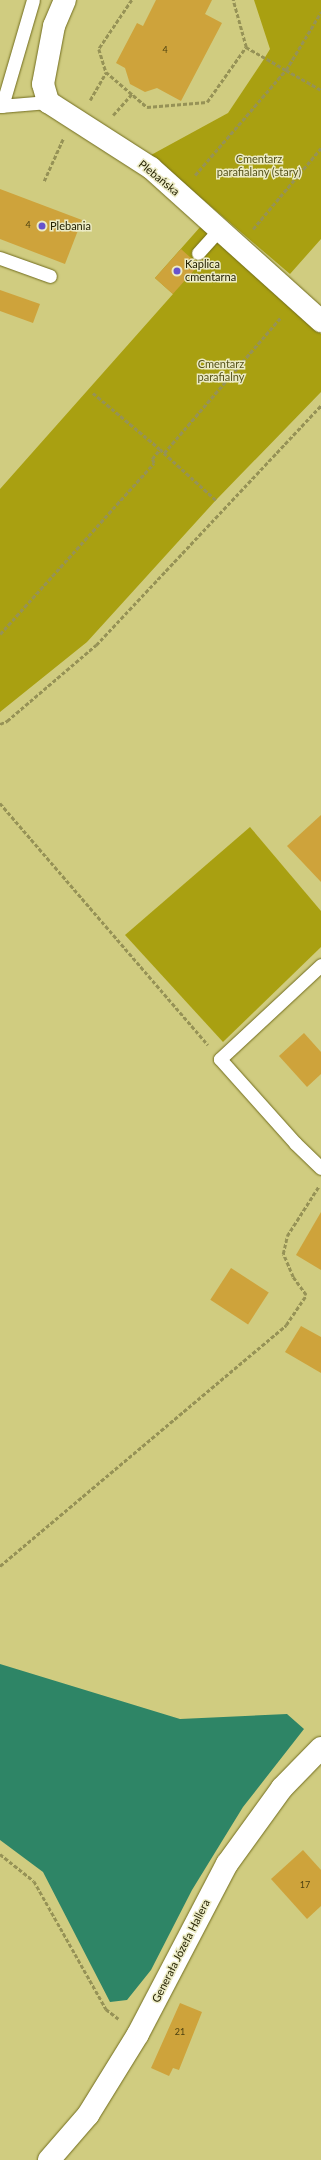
<!DOCTYPE html>
<meta charset="utf-8">
<style>
body{margin:0}
#map{position:relative;width:321px;height:2160px;overflow:hidden;background:#d0cc80;font-family:Lato,sans-serif}
div>[style]{position:absolute}
.green>*{inset:0;background:#a9a011}
.water>*{inset:0;background:#2e8566}
.building>*{inset:0;background:#cea33b;transform-origin:0 0}
.path>*{height:2.5px;margin-top:-1.25px;transform-origin:0;background:repeating-linear-gradient(90deg,#969256 0 4px,transparent 0 6px)}
.roads{filter:drop-shadow(0 0 1px #716c1d) drop-shadow(0 0 1px #716c1d)}
.lane>*{height:13px;margin:-6.5px;padding:0 6.5px;transform-origin:6.5px;border-radius:6.5px;background:#fff}
.street>*{height:22px;margin:-11px;padding:0 11px;transform-origin:11px;border-radius:11px;background:#fff}
.dots>*{width:11px;height:11px;translate:-50% -50%;box-sizing:border-box;border:2px solid #ecebc5;border-radius:50%}
span{translate:-50% -50%;white-space:nowrap;text-align:center;line-height:1.15;-webkit-text-stroke:3px #ecebc5;paint-order:stroke}
.number-label{font-size:9px;color:#4e4210}
.number-label span{-webkit-text-stroke-width:0}
.park-label{font-size:11px;color:#57541b}
.street-label{font-size:11px;color:#242102}
.poi-label{font-size:11px;color:#242102}
.left{translate:0 -50%;text-align:left}
</style>
<div id="map">
<div class="green">
<div style="clip-path:polygon(254px 0,321px 0,321px 239px,290px 274px,151px 155px,228px 113px,264px 59px,270px 49px)"></div>
<div style="clip-path:polygon(201px 226px,321px 334px,321px 392px,216px 500px,87px 642px,0 712px,0 489px,173px 294px,155px 278px)"></div>
<div style="clip-path:polygon(250px 827px,321px 911px,321px 947px,223px 1042px,125px 935px)"></div>
</div>
<div class="water">
<div style="clip-path:polygon(0 1664px,180px 1719px,287px 1714px,304px 1729px,243px 1807px,192px 1890px,151px 1970px,127px 2000px,110px 2002px,43px 1872px,0 1840px)"></div>
</div>
<div class="building">
<div style="clip-path:polygon(156px 0,212px 0,205px 14px,222px 23px,181px 101px,157px 88px,145px 92px,130px 84px,125px 68px,116px 63px,137px 23px,143px 26px)"></div>
<div style="clip-path:polygon(0 189px,82px 220px,65px 264px,0 239px)"></div>
<div style="left:181px;top:249px;width:24px;height:39px;rotate:42deg"></div>
<div style="clip-path:polygon(0 290px,40px 304px,33px 323px,0 311px)"></div>
<div style="clip-path:polygon(321px 815px,321px 882px,287px 846px)"></div>
<div style="clip-path:polygon(304px 1033px,321px 1052px,321px 1074px,307px 1087px,279px 1056px)"></div>
<div style="clip-path:polygon(321px 1212px,321px 1270px,296px 1255px)"></div>
<div style="left:231px;top:1268px;width:45px;height:38px;rotate:33deg"></div>
<div style="clip-path:polygon(301px 1326px,321px 1337px,321px 1373px,285px 1352px)"></div>
<div style="clip-path:polygon(303px 1850px,321px 1870px,321px 1906px,307px 1919px,271px 1879px)"></div>
<div style="clip-path:polygon(180px 2003px,202px 2012px,179px 2070px,173px 2068px,169px 2076px,151px 2068px)"></div>
</div>
<div class="path">
<div style="left:132px;top:0;width:59px;rotate:124deg"></div>
<div style="left:99px;top:49px;width:24px;rotate:73deg"></div>
<div style="left:106px;top:72px;width:54px;rotate:40.5deg"></div>
<div style="left:147px;top:107px;width:60px;rotate:-4.8deg"></div>
<div style="left:207px;top:102px;width:67px;rotate:-54.7deg"></div>
<div style="left:246px;top:47px;width:49px;rotate:-105.5deg"></div>
<div style="left:246px;top:47px;width:46px;rotate:29.9deg"></div>
<div style="left:286px;top:70px;width:68px;rotate:-58.9deg"></div>
<div style="left:90px;top:100px;width:32px;rotate:-60deg"></div>
<div style="left:113px;top:115px;width:28px;rotate:-48deg"></div>
<div style="left:195px;top:175px;width:139px;rotate:-49.1deg"></div>
<div style="left:286px;top:70px;width:40px;rotate:29.7deg"></div>
<div style="left:44px;top:181px;width:46px;rotate:-65.7deg"></div>
<div style="left:253px;top:229px;width:106px;rotate:-50deg"></div>
<div style="left:93px;top:393px;width:87px;rotate:39.9deg"></div>
<div style="left:164px;top:453px;width:70px;rotate:42.1deg"></div>
<div style="left:0;top:634px;width:230px;rotate:-48deg"></div>
<div style="left:154px;top:463px;width:4px;rotate:-117deg"></div>
<div style="left:152px;top:459px;width:13px;rotate:-51deg"></div>
<div style="left:160px;top:449px;width:6px;rotate:45deg"></div>
<div style="left:164px;top:453px;width:179px;rotate:-49.3deg"></div>
<div style="left:0;top:724px;width:8px;rotate:-23deg"></div>
<div style="left:7px;top:721px;width:117px;rotate:-40.5deg"></div>
<div style="left:96px;top:645px;width:329px;rotate:-46.8deg"></div>
<div style="left:0;top:803px;width:319px;rotate:49.3deg"></div>
<div style="left:0;top:1566px;width:374px;rotate:-40.1deg"></div>
<div style="left:286px;top:1325px;width:36px;rotate:-56deg"></div>
<div style="left:306px;top:1295px;width:22px;rotate:-126deg"></div>
<div style="left:293px;top:1277px;width:25px;rotate:-113deg"></div>
<div style="left:283px;top:1254px;width:18px;rotate:-77deg"></div>
<div style="left:287px;top:1236px;width:59px;rotate:-57.4deg"></div>
<div style="left:0;top:1854px;width:43px;rotate:38.5deg"></div>
<div style="left:34px;top:1881px;width:147px;rotate:60.6deg"></div>
<div style="left:106px;top:2009px;width:16px;rotate:38deg"></div>
</div>
<div class="roads">
<div class="lane">
<div style="left:0;top:106px;width:48px;rotate:-4.8deg"></div>
<div style="left:2px;top:106px;width:110px;rotate:-73.7deg"></div>
<div style="left:198px;top:253px;width:31px;rotate:-48deg"></div>
<div style="left:0;top:258px;width:53px;rotate:19.8deg"></div>
<div style="left:321px;top:965px;width:138px;rotate:137.1deg"></div>
<div style="left:220px;top:1059px;width:113px;rotate:48.2deg"></div>
<div style="left:295px;top:1143px;width:36px;rotate:44deg"></div>
</div>
<div class="street">
<div style="left:65px;top:0;width:28px;rotate:113deg"></div>
<div style="left:54px;top:26px;width:59px;rotate:100.7deg"></div>
<div style="left:43px;top:84px;width:19px;rotate:74deg"></div>
<div style="left:48px;top:102px;width:122px;rotate:32.7deg"></div>
<div style="left:151px;top:168px;width:229px;rotate:42deg"></div>
<div style="left:49px;top:2160px;width:60px;rotate:-49.1deg"></div>
<div style="left:88px;top:2115px;width:95px;rotate:-58.3deg"></div>
<div style="left:138px;top:2034px;width:192px;rotate:-62.4deg"></div>
<div style="left:227px;top:1864px;width:94px;rotate:-54.1deg"></div>
<div style="left:282px;top:1788px;width:56px;rotate:-45.7deg"></div>
</div>
</div>
<div class="dots">
<div style="left:42px;top:226px;background:#6754cd"></div>
<div style="left:177px;top:271px;background:#6754cd"></div>
</div>
<div class="number-label">
<span style="left:165px;top:50px">4</span>
<span style="left:28px;top:225px">4</span>
<span style="left:305px;top:1885px">17</span>
<span style="left:180px;top:2032px">21</span>
</div>
<div class="park-label">
<span style="left:259px;top:166px">Cmentarz<br>parafialany (stary)</span>
<span style="left:221px;top:371px">Cmentarz<br>parafialny</span>
</div>
<div class="street-label">
<span style="left:159px;top:178px;rotate:39deg">Plebańska</span>
<span style="left:181px;top:1951px;rotate:-63deg">Generała Józefa Hallera</span>
</div>
<div class="poi-label">
<span class="left" style="left:50px;top:226px">Plebania</span>
<span class="left" style="left:185px;top:271px">Kaplica<br>cmentarna</span>
</div>
</div>
